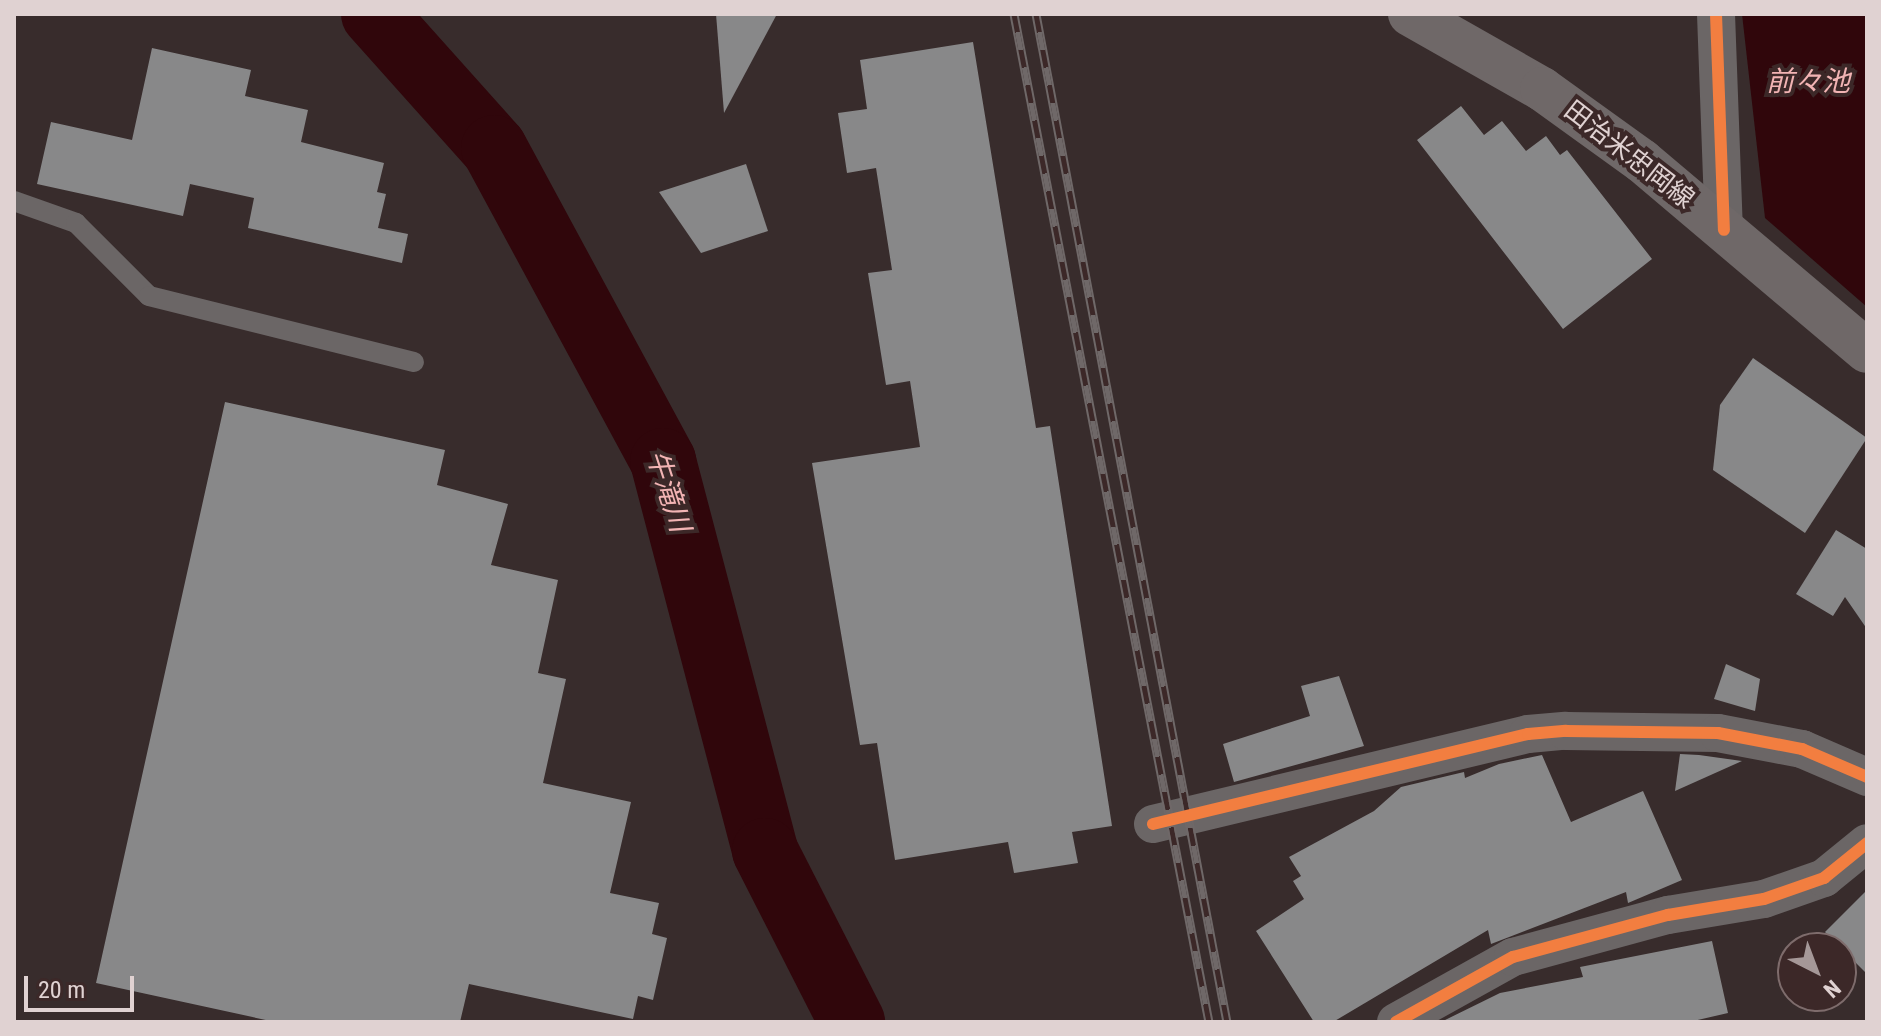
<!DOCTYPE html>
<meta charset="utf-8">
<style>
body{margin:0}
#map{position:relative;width:1881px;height:1036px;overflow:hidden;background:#382c2c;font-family:"Roboto Condensed","Noto Sans JP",sans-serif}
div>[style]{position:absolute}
.water>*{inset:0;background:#30060b}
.river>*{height:66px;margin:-33px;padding:0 33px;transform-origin:33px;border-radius:33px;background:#30060b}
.building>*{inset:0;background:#888889}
.service>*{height:20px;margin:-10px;padding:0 10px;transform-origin:10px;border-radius:10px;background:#6b6666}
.minor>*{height:38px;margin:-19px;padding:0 19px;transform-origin:19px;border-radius:19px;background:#6b6666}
.secondary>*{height:44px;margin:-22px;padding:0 22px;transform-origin:22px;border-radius:22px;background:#6f6868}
.rail>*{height:9px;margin-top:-4.5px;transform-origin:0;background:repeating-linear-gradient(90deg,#3c2828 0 18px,#6f6868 0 36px);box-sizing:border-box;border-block:2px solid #6f6868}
.cycleway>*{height:12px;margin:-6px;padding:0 6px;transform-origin:6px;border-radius:6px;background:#f27e40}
span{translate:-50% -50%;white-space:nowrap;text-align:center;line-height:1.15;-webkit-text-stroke:8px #3c2828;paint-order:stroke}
.street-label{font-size:26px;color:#e0d2d2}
.water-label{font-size:28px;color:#f2b4b4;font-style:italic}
.frame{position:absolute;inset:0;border:16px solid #e0d2d2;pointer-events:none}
.north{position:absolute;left:1777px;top:932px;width:80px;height:80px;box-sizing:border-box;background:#3c2828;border:2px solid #7e6c6c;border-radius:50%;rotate:138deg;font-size:22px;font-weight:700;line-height:32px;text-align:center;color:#e0d2d2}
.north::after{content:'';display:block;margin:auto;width:28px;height:36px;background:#a59898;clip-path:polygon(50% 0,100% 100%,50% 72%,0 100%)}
.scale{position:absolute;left:24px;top:976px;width:110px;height:36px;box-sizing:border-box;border:4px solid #e0d2d2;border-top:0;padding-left:10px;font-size:24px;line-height:28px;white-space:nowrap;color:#e0d2d2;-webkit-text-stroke:6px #3c2828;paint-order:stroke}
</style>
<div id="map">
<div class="water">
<div style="clip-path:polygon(1742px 14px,1867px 14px,1867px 307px,1765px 218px)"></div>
</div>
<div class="river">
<div style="left:374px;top:14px;width:180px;rotate:48.2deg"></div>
<div style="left:494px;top:148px;width:356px;rotate:61.6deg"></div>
<div style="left:663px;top:461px;width:403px;rotate:75.3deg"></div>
<div style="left:765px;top:851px;width:192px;rotate:63deg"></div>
</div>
<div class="building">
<div style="clip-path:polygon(716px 14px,777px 14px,724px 113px)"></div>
<div style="clip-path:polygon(973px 42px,1036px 428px,1050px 426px,1112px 826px,1072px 832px,1078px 863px,1014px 873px,1008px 842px,895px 860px,877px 743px,860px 745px,812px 463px,920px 447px,910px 381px,886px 385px,868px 273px,892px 270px,876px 168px,847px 173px,838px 113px,867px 109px,860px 60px)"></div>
<div style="clip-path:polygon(152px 48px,251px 70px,245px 96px,308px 110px,301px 142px,384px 163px,377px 192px,386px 194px,378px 228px,408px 234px,402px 263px,248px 228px,254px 198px,190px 184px,183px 216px,37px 184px,51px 122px,132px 140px)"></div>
<div style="clip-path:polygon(1461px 106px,1484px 135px,1502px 121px,1526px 151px,1546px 136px,1560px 155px,1567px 150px,1652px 259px,1563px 329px,1417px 140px)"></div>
<div style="clip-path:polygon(746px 164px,768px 231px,701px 253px,659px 192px)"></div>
<div style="clip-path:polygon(1753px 358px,1867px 438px,1805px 533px,1713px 470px,1720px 405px)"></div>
<div style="clip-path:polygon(225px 402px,445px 450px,437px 485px,508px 504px,491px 565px,558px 580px,538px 673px,566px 679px,543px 783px,631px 802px,610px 893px,659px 903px,652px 934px,667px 938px,653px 1000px,638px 996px,633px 1019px,469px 984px,460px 1022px,275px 1022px,96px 983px)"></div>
<div style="clip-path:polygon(1836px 530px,1867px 549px,1867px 629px,1845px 597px,1833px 616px,1796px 594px)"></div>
<div style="clip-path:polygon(1726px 664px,1760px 679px,1755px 711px,1714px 699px)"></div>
<div style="clip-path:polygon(1339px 676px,1364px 746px,1234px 782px,1223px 744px,1310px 716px,1301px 686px)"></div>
<div style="clip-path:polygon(1680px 754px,1699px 755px,1742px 761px,1675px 791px)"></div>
<div style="clip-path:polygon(1542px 755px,1571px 822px,1643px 791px,1682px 880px,1628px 903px,1626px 892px,1491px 944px,1488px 930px,1333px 1022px,1314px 1022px,1256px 931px,1304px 899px,1293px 881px,1301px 876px,1289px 857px,1374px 811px,1401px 787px,1464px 772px,1465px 778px,1499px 764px)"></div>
<div style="clip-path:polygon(1867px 890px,1867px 974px,1825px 932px)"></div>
<div style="clip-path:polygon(1712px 941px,1728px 1013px,1689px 1022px,1441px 1022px,1500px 993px,1583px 977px,1580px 967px)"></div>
</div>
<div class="service">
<div style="left:14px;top:201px;width:66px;rotate:19.5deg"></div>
<div style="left:76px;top:223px;width:103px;rotate:45deg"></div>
<div style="left:149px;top:296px;width:273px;rotate:14deg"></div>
</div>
<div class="minor">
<div style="left:1716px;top:14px;width:216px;rotate:87.9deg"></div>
<div style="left:1153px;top:824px;width:386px;rotate:-13.5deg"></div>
<div style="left:1528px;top:734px;width:38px;rotate:-5deg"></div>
<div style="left:1566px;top:731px;width:152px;rotate:0.8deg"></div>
<div style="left:1718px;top:733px;width:86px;rotate:10.8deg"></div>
<div style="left:1802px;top:749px;width:71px;rotate:23.3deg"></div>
<div style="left:1396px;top:1022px;width:134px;rotate:-29.1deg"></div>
<div style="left:1513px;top:957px;width:161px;rotate:-15.2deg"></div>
<div style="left:1668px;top:915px;width:97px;rotate:-9.5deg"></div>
<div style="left:1764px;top:899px;width:64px;rotate:-19.3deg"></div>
<div style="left:1824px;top:878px;width:55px;rotate:-39.1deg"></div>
</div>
<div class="secondary">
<div style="left:1410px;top:14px;width:152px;rotate:29.6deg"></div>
<div style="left:1542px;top:89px;width:123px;rotate:35.8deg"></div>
<div style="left:1642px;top:161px;width:294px;rotate:40.2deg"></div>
</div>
<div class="rail">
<div style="left:1014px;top:14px;width:1027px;rotate:79.05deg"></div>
<div style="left:1036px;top:14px;width:1026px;rotate:79.27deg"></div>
</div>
<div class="cycleway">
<div style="left:1716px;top:14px;width:216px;rotate:87.9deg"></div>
<div style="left:1153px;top:824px;width:386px;rotate:-13.5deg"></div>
<div style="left:1528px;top:734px;width:38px;rotate:-5deg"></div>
<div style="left:1566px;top:731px;width:152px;rotate:0.8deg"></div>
<div style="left:1718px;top:733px;width:86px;rotate:10.8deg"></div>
<div style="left:1802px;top:749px;width:71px;rotate:23.3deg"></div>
<div style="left:1396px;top:1022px;width:134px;rotate:-29.1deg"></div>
<div style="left:1513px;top:957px;width:161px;rotate:-15.2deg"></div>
<div style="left:1668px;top:915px;width:97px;rotate:-9.5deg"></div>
<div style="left:1764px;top:899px;width:64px;rotate:-19.3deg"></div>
<div style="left:1824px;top:878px;width:55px;rotate:-39.1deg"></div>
</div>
<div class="street-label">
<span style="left:1629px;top:155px;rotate:38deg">田治米忠岡線</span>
</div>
<div class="water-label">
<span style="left:1808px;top:82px">前々池</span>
<span style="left:668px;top:491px;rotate:72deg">牛滝川</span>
</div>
<div class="frame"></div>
<div class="north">N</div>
<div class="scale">20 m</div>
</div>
